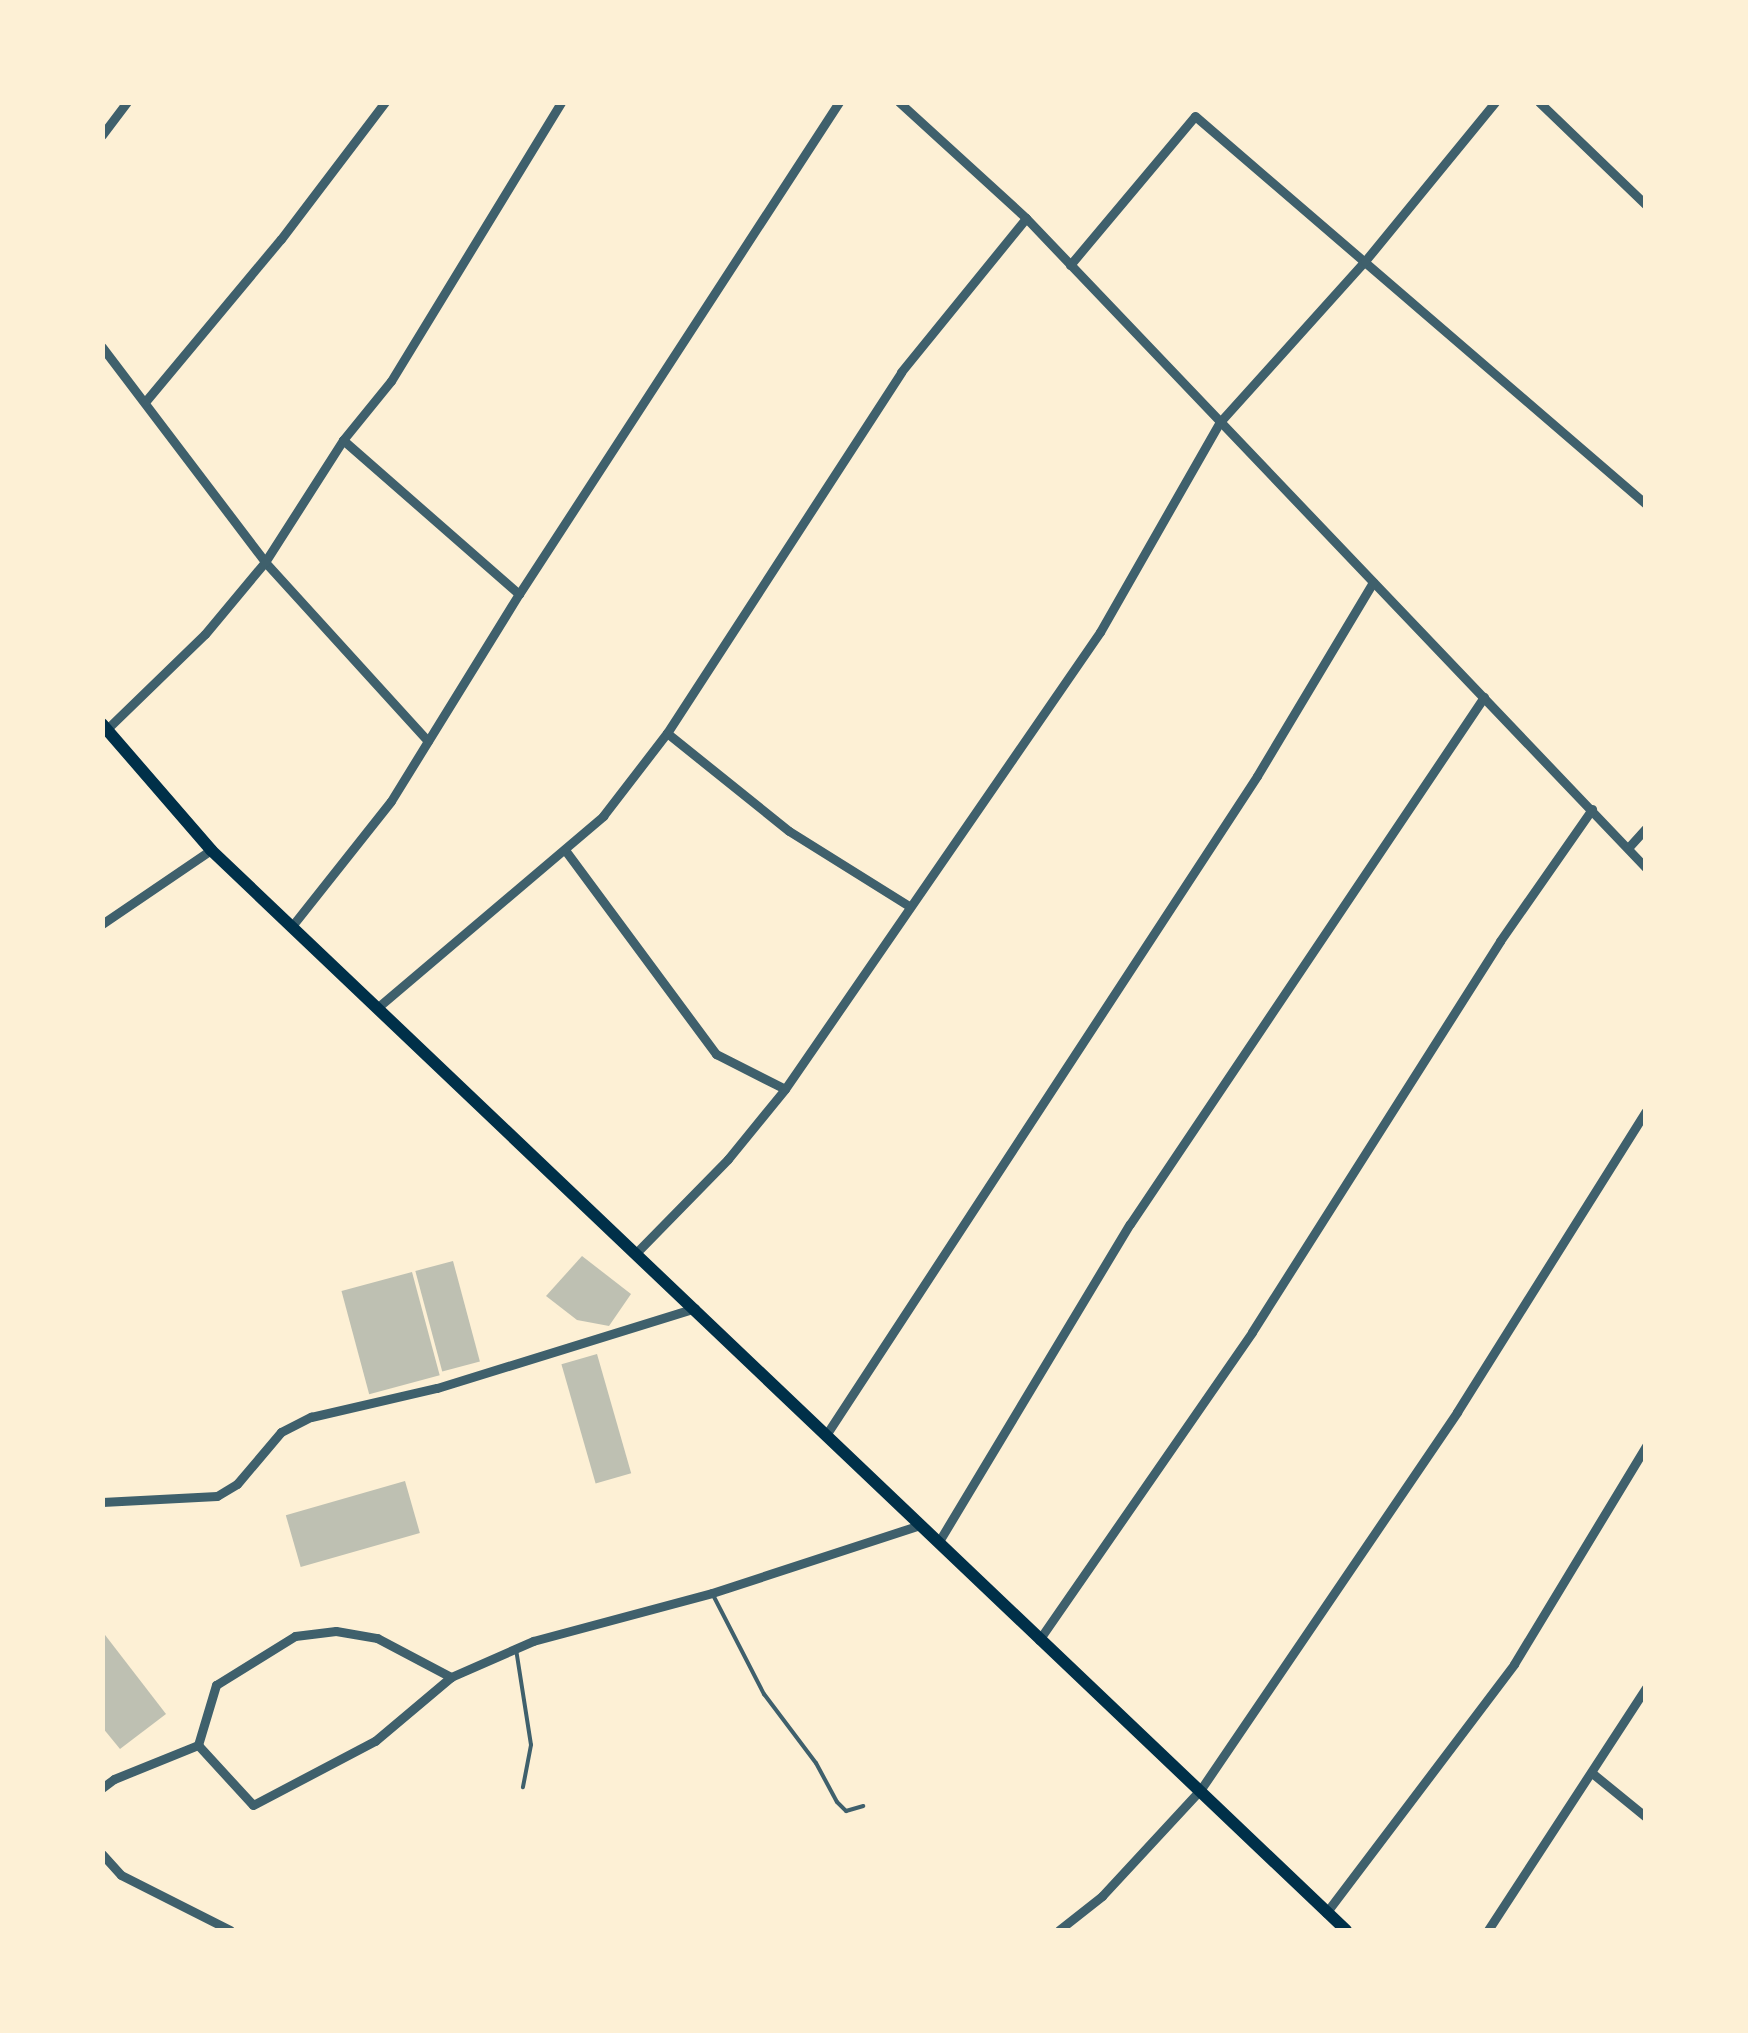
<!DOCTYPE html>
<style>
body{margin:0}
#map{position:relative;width:1748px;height:2033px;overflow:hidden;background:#fdf0d5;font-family:Figtree,sans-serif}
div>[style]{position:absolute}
.building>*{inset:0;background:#bec0b2;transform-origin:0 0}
.service>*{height:4px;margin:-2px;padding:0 2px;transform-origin:2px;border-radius:2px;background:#3f606c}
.minor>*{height:9px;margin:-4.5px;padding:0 4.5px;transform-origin:4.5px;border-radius:4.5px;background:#3f606c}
.secondary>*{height:12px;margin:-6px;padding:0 6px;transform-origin:6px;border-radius:6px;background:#003049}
span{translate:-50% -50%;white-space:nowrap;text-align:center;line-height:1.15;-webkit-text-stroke:8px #fdf0d5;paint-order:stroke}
.frame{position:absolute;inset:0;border:105px solid #fdf0d5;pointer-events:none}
</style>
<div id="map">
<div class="building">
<div style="clip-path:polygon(582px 1256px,631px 1294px,609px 1326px,577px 1320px,546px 1296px)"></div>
<div style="left:453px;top:1261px;width:104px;height:39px;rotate:75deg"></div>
<div style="left:412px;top:1272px;width:107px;height:73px;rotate:75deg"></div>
<div style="left:597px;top:1354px;width:124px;height:37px;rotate:74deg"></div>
<div style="left:405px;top:1481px;width:54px;height:124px;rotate:74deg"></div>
<div style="clip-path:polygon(102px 1631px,166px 1714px,120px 1749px,102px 1727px)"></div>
</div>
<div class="service">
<div style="left:712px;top:1593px;width:114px;rotate:62.8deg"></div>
<div style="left:764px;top:1694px;width:86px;rotate:53deg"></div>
<div style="left:816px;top:1763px;width:44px;rotate:61.7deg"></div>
<div style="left:837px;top:1802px;width:13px;rotate:45deg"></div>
<div style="left:846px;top:1811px;width:18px;rotate:-16deg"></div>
<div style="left:516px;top:1649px;width:97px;rotate:81.1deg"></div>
<div style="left:531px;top:1745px;width:43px;rotate:100.8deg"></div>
</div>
<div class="minor">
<div style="left:899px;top:102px;width:172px;rotate:42.4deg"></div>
<div style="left:1026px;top:218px;width:898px;rotate:46.35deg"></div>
<div style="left:1539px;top:102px;width:149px;rotate:43.9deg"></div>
<div style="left:102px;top:135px;width:41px;rotate:-52.9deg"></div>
<div style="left:1070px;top:265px;width:194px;rotate:-50deg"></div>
<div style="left:1195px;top:116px;width:595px;rotate:40.71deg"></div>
<div style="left:102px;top:347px;width:270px;rotate:52.8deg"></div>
<div style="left:265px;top:562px;width:242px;rotate:47.7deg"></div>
<div style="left:145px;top:402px;width:212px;rotate:-50.2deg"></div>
<div style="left:281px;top:239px;width:172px;rotate:-52.8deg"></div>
<div style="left:343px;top:440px;width:234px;rotate:41.2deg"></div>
<div style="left:107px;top:729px;width:136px;rotate:-44.1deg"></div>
<div style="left:205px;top:634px;width:94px;rotate:-50.2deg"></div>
<div style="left:265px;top:562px;width:145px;rotate:-57.4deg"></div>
<div style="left:343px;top:440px;width:76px;rotate:-50.9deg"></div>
<div style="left:391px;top:381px;width:327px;rotate:-58.6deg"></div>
<div style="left:667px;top:733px;width:156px;rotate:38.8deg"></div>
<div style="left:789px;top:831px;width:142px;rotate:32deg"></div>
<div style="left:1628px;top:848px;width:27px;rotate:-48deg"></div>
<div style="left:565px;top:850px;width:254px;rotate:53.5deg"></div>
<div style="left:716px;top:1054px;width:77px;rotate:26.9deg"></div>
<div style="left:102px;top:924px;width:132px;rotate:-34.2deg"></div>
<div style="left:292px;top:926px;width:159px;rotate:-51.6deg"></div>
<div style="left:391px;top:801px;width:243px;rotate:-58.3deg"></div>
<div style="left:519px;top:594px;width:587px;rotate:-56.96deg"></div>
<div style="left:377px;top:1008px;width:297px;rotate:-40.3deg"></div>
<div style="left:603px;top:816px;width:105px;rotate:-52.4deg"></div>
<div style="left:667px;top:733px;width:430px;rotate:-57deg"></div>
<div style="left:901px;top:372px;width:198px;rotate:-50.9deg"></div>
<div style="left:637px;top:1252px;width:130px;rotate:-45.6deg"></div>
<div style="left:728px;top:1159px;width:90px;rotate:-50.8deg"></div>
<div style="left:785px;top:1089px;width:555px;rotate:-55.42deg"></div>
<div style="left:1100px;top:632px;width:241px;rotate:-60.3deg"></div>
<div style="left:1219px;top:423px;width:218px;rotate:-48deg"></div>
<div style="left:1365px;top:261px;width:205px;rotate:-50.7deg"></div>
<div style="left:826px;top:1435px;width:787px;rotate:-56.81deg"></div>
<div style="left:1257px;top:776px;width:226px;rotate:-59.1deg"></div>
<div style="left:102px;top:1502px;width:115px;rotate:-3deg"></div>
<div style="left:217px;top:1496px;width:23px;rotate:-31deg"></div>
<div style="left:237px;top:1484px;width:68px;rotate:-49.8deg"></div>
<div style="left:281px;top:1432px;width:34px;rotate:-27deg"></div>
<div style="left:311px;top:1417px;width:129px;rotate:-13deg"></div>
<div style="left:437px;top:1388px;width:270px;rotate:-17.2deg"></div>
<div style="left:938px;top:1543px;width:372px;rotate:-59deg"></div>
<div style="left:1130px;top:1224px;width:635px;rotate:-56.11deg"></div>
<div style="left:1039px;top:1640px;width:374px;rotate:-55.3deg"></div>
<div style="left:1252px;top:1332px;width:463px;rotate:-57.6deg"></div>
<div style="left:1500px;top:941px;width:161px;rotate:-55.1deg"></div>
<div style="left:198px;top:1745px;width:81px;rotate:47.5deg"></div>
<div style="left:253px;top:1805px;width:138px;rotate:-27.7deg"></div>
<div style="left:375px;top:1741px;width:99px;rotate:-40.1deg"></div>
<div style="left:451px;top:1677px;width:90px;rotate:-23.7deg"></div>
<div style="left:533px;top:1641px;width:185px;rotate:-15deg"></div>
<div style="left:712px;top:1593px;width:219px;rotate:-18.1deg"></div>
<div style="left:1592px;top:1773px;width:70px;rotate:39.2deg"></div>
<div style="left:102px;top:1788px;width:15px;rotate:-37deg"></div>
<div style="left:114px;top:1779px;width:91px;rotate:-22deg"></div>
<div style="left:198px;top:1745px;width:63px;rotate:-73.3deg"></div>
<div style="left:216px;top:1685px;width:93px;rotate:-31.8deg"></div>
<div style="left:295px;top:1636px;width:41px;rotate:-7deg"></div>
<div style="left:336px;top:1631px;width:42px;rotate:9.7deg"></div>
<div style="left:377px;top:1638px;width:84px;rotate:27.8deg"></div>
<div style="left:102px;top:1854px;width:28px;rotate:48deg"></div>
<div style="left:121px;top:1875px;width:122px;rotate:26.8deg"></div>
<div style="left:1326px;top:1913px;width:312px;rotate:-52.9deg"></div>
<div style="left:1514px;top:1664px;width:255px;rotate:-58.8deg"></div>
<div style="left:1059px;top:1930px;width:55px;rotate:-38.3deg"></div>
<div style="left:1102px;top:1896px;width:146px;rotate:-47.2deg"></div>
<div style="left:1201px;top:1789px;width:456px;rotate:-55.8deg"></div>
<div style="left:1457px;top:1412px;width:355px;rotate:-57.9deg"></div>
<div style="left:1488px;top:1930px;width:289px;rotate:-56.9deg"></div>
</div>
<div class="secondary">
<div style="left:102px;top:724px;width:167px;rotate:49.1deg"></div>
<div style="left:211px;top:850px;width:1567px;rotate:43.58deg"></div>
</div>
<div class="frame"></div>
</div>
